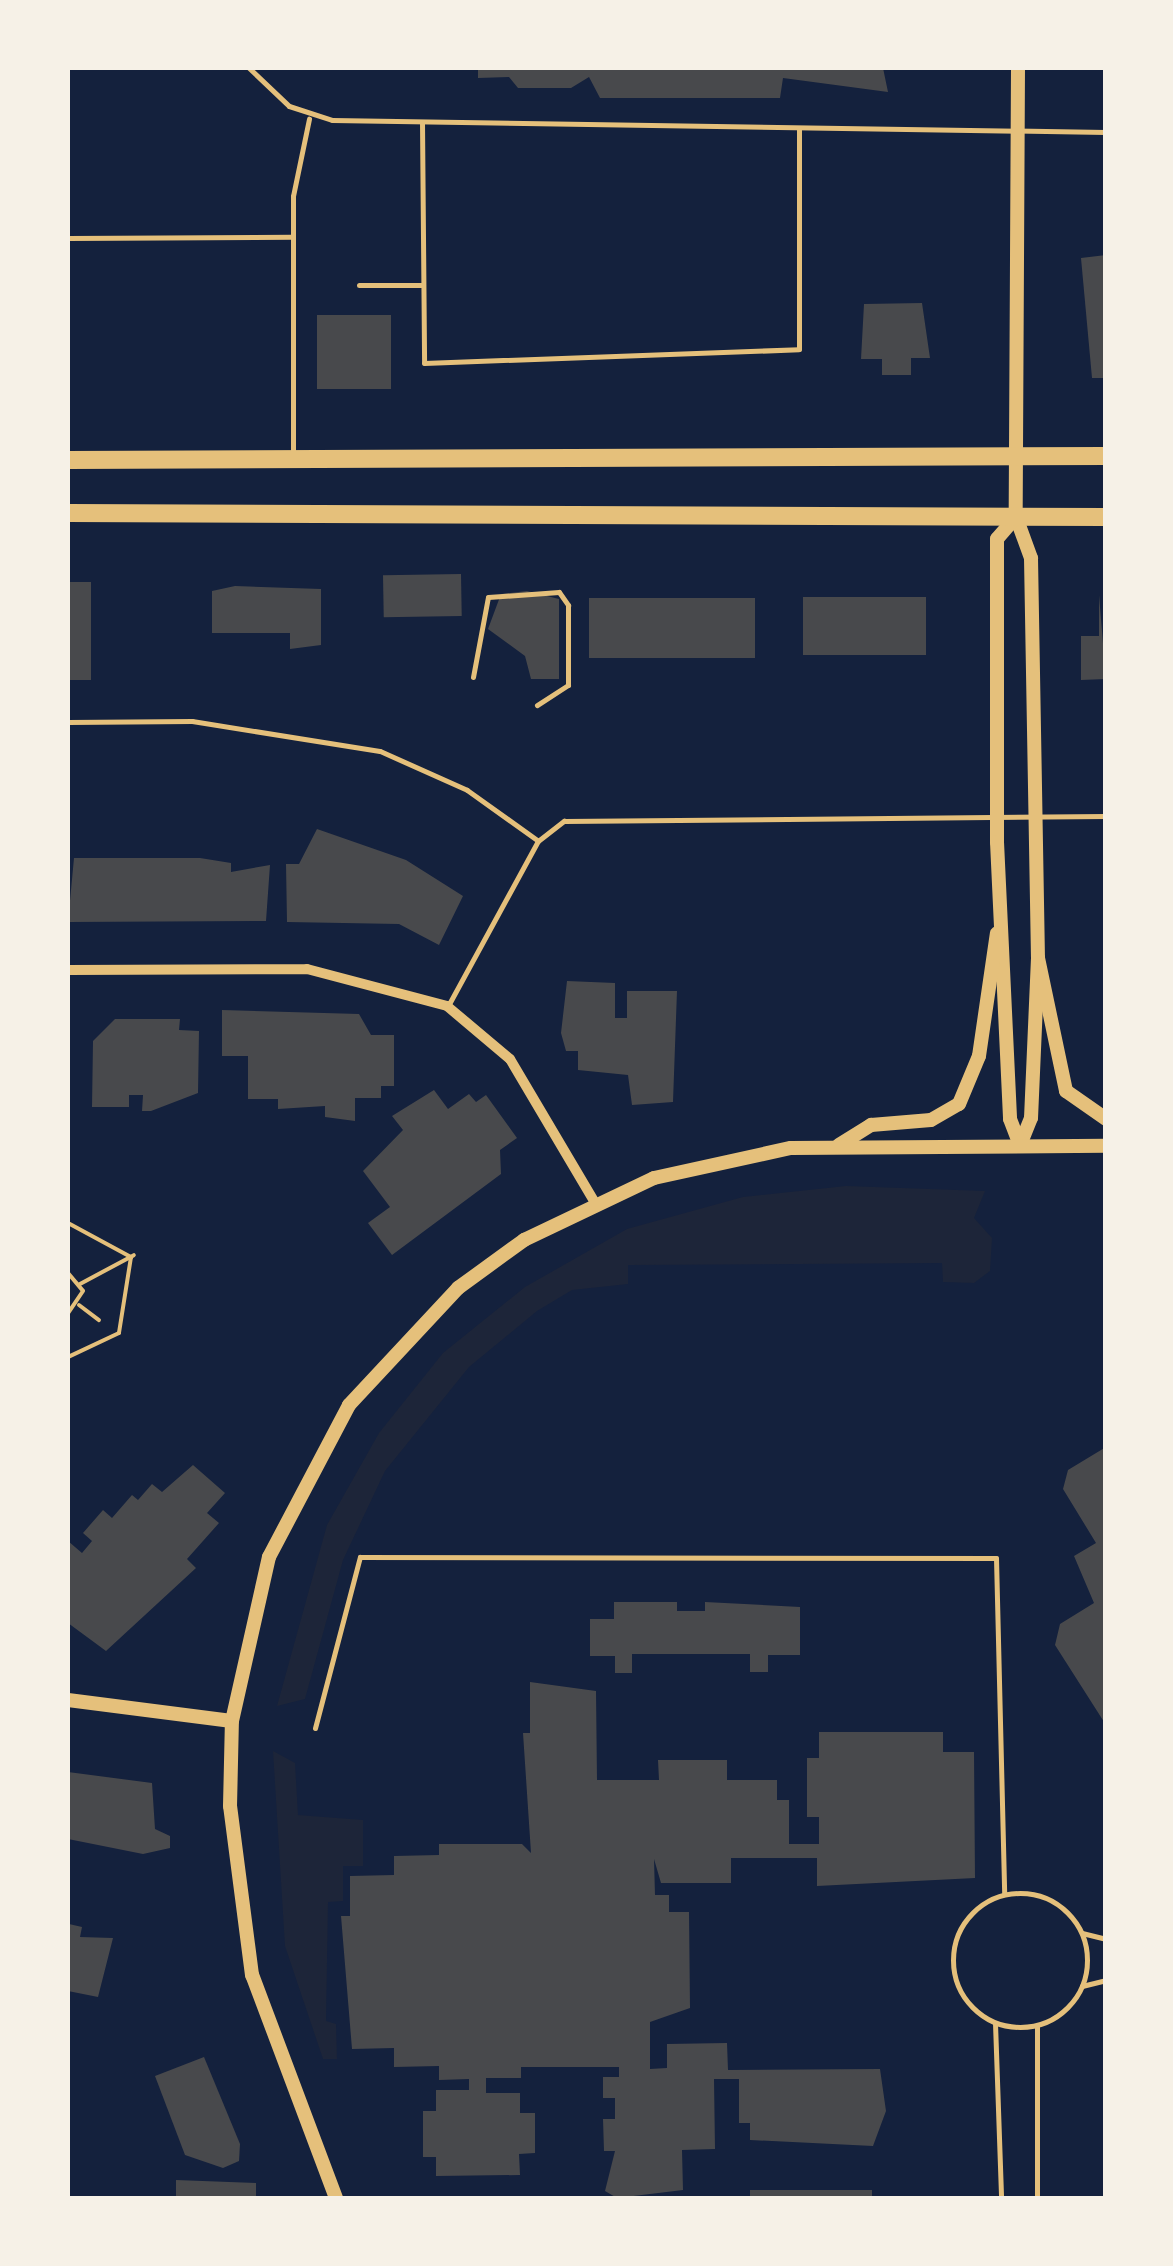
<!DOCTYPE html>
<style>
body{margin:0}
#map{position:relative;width:1173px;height:2266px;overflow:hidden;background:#14213d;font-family:"PT Sans",sans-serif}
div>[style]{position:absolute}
.green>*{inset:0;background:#1d2539}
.building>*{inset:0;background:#48494c;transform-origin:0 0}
.path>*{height:4px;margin:-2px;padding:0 2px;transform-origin:2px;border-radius:2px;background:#e5c07b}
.service>*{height:5px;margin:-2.5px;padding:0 2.5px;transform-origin:2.5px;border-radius:2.5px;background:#e5c07b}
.service>.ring{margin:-2.5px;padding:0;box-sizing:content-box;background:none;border:5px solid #e5c07b;border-radius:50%}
.minor>*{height:10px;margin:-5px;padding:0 5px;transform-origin:5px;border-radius:5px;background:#e5c07b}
.tertiary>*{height:14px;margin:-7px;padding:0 7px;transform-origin:7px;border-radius:7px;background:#e5c07b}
.primary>*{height:18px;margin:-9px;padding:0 9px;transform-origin:9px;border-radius:9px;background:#e5c07b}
span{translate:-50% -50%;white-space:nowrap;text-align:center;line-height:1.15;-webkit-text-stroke:8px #f6f1e7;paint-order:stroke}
.frame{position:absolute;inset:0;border:70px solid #f6f1e7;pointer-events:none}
</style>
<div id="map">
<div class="green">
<div style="clip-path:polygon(846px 1186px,985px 1191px,974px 1218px,992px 1238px,990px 1271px,974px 1283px,943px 1282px,942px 1263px,628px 1265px,628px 1284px,572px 1290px,537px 1311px,469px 1367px,385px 1471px,343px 1560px,305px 1699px,277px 1706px,327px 1525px,379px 1433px,443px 1353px,525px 1287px,627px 1229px,743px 1197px)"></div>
<div style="clip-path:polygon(273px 1751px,295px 1763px,298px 1815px,363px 1820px,363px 1866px,343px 1866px,343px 1901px,328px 1902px,326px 2021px,336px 2024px,337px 2059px,323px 2059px,285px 1946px)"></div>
</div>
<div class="building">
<div style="clip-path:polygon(478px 68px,883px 68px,888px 92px,783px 78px,780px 98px,600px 98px,589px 77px,571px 88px,518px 88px,509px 77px,478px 78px)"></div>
<div style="clip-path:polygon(1106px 255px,1106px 378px,1092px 378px,1081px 258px)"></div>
<div style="clip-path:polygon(922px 303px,930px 358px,911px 358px,911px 375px,882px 375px,882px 359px,861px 359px,864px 304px)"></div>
<div style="left:317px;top:315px;width:74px;height:74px"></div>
<div style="left:461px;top:574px;width:42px;height:78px;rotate:89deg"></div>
<div style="left:68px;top:582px;width:23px;height:98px"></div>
<div style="clip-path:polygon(235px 586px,321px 589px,321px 645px,290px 649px,290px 633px,212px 633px,212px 591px)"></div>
<div style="clip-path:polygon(527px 591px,559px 599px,559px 679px,531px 679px,525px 656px,488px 629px,501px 594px)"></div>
<div style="clip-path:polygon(1099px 595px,1106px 679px,1081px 680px,1081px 636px,1099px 636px)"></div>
<div style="left:803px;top:597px;width:123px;height:58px"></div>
<div style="left:755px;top:598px;width:60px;height:166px;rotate:90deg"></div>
<div style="clip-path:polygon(317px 829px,406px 860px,463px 896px,439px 945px,399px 924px,287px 922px,286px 864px,299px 864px)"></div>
<div style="clip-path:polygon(74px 858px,200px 858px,231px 863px,231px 872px,270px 865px,266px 921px,68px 922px)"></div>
<div style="clip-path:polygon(567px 981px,615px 983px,615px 1018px,627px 1018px,627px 991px,677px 991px,673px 1102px,632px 1105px,628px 1075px,578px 1070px,578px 1051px,566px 1051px,561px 1033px)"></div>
<div style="clip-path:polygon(222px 1010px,359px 1014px,371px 1035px,394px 1035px,394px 1086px,381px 1086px,381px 1098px,355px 1098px,355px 1121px,325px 1117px,325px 1106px,278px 1109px,278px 1099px,248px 1099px,248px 1056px,222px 1056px)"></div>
<div style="clip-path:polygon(115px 1019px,180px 1019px,179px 1030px,199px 1031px,198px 1093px,151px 1111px,142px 1111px,143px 1095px,129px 1095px,129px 1107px,92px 1107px,93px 1041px)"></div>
<div style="clip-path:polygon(434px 1090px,448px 1109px,469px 1094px,476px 1102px,486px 1095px,517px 1138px,500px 1150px,501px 1174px,392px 1255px,368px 1223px,390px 1207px,363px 1171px,403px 1130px,392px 1116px)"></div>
<div style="clip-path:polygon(1106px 1447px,1106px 1725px,1055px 1645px,1060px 1624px,1094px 1603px,1074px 1556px,1096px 1543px,1063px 1489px,1068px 1470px)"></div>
<div style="clip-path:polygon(193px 1465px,225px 1493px,207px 1513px,219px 1523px,187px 1559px,196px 1568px,106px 1651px,68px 1623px,68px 1541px,82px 1553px,92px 1541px,83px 1533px,103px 1510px,112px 1518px,132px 1495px,138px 1500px,152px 1484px,162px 1492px)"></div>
<div style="clip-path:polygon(614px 1602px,677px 1602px,677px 1611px,705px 1611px,705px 1602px,800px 1607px,800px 1655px,768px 1655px,768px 1672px,750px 1672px,750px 1654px,632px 1654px,632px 1673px,615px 1673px,615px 1656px,590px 1656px,590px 1619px,614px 1619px)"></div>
<div style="clip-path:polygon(530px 1682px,596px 1691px,597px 1780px,659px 1780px,658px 1760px,727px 1760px,727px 1780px,777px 1780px,777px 1800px,789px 1800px,789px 1844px,819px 1844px,819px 1817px,807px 1817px,807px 1758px,819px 1758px,819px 1732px,943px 1732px,943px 1752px,974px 1752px,975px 1878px,817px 1886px,817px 1858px,731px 1858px,731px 1883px,661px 1883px,654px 1859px,655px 1895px,669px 1895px,669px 1912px,689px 1912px,690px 2008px,650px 2022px,650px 2069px,667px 2068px,667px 2044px,727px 2043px,728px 2070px,880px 2069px,886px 2111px,873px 2146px,750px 2140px,750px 2123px,739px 2123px,739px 2079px,714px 2079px,715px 2149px,682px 2150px,683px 2190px,617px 2198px,605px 2191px,615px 2151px,604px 2151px,603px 2119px,615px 2119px,615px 2098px,603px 2098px,603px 2077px,619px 2077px,619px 2067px,521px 2067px,521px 2078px,486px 2078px,486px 2093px,520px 2093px,520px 2113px,535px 2113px,535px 2153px,519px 2154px,520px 2175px,436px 2176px,436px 2157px,423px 2157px,423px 2111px,436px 2111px,436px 2090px,469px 2090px,469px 2079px,439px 2080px,439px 2066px,394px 2067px,394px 2048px,352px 2049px,341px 1916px,350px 1916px,350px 1876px,394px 1875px,394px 1856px,439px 1855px,439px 1844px,522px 1844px,531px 1853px,523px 1733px,530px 1733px)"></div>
<div style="clip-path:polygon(68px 1772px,152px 1783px,155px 1829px,170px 1836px,170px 1848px,143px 1854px,68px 1839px)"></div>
<div style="clip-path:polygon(69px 1924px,82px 1927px,80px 1937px,113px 1938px,98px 1997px,68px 1991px)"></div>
<div style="clip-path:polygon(204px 2057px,240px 2144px,239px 2161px,223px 2168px,185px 2155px,155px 2076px)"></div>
<div style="clip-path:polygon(176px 2180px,256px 2183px,256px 2198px,176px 2198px)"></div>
<div style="left:750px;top:2190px;width:122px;height:8px"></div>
</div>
<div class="path">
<div style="left:68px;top:1223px;width:72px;rotate:28.4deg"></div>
<div style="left:131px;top:1257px;width:77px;rotate:99deg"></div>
<div style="left:119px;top:1333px;width:56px;rotate:154.8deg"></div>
<div style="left:68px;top:1273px;width:23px;rotate:50deg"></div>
<div style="left:83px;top:1291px;width:27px;rotate:124deg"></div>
<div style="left:80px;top:1284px;width:61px;rotate:-28.2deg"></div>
<div style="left:79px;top:1305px;width:25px;rotate:37deg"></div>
</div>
<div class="service">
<div style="left:249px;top:68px;width:55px;rotate:43.5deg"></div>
<div style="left:289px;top:106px;width:45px;rotate:18deg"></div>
<div style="left:332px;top:120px;width:774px;rotate:0.89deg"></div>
<div style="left:422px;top:122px;width:241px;rotate:89.5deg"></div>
<div style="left:424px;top:363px;width:375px;rotate:-2.1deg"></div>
<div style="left:799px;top:349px;width:221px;rotate:-90deg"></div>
<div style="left:68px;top:238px;width:224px;rotate:-0.3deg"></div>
<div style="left:359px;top:285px;width:64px"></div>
<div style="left:293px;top:453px;width:257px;rotate:-90deg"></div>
<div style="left:293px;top:196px;width:79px;rotate:-78.3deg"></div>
<div style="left:473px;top:677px;width:81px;rotate:-79.4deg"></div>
<div style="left:488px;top:597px;width:71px;rotate:-4deg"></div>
<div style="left:559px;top:592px;width:16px;rotate:55deg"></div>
<div style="left:568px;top:605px;width:80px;rotate:90deg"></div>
<div style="left:568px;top:685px;width:37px;rotate:147deg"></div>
<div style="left:68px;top:722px;width:124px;rotate:-0.5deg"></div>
<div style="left:192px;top:721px;width:190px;rotate:9.1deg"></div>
<div style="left:380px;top:751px;width:95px;rotate:24.1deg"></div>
<div style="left:467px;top:790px;width:86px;rotate:35.5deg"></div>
<div style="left:449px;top:1004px;width:186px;rotate:-61.4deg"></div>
<div style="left:538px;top:841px;width:33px;rotate:-38deg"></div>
<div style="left:564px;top:821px;width:542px;rotate:-0.53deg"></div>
<div style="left:315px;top:1728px;width:177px;rotate:-75.3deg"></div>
<div style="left:360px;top:1557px;width:636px;rotate:0.09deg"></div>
<div style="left:996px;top:1558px;width:336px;rotate:88.6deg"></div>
<div class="ring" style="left:953px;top:1893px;width:129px;height:129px"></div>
<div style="left:1082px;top:1933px;width:25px;rotate:14deg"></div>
<div style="left:1082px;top:1986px;width:25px;rotate:-14deg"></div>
<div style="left:995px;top:2023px;width:175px;rotate:88deg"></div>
<div style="left:1037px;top:2027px;width:171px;rotate:90deg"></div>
</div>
<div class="minor">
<div style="left:68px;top:970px;width:239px;rotate:-0.2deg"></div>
<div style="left:307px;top:969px;width:145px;rotate:14.8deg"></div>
<div style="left:447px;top:1006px;width:82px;rotate:40.1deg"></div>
<div style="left:510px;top:1059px;width:165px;rotate:59.4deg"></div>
</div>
<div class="tertiary">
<div style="left:1018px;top:68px;width:449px;rotate:90.3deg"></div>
<div style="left:1016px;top:517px;width:44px;rotate:69.9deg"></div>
<div style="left:1031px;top:558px;width:400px;rotate:89deg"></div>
<div style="left:1038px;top:958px;width:160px;rotate:92.5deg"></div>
<div style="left:1031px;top:1118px;width:29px;rotate:112deg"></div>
<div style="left:1016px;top:517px;width:29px;rotate:131deg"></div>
<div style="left:997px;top:539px;width:303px;rotate:90deg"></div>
<div style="left:997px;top:842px;width:277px;rotate:87.3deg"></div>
<div style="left:1010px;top:1119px;width:28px;rotate:69deg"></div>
<div style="left:1038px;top:958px;width:136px;rotate:78.1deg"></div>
<div style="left:1066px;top:1091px;width:49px;rotate:35deg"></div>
<div style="left:839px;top:1145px;width:38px;rotate:-32deg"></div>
<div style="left:871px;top:1125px;width:60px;rotate:-4.8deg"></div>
<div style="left:931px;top:1120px;width:32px;rotate:-30deg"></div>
<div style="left:959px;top:1104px;width:52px;rotate:-67.4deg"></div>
<div style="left:979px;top:1056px;width:124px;rotate:-81.7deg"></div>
<div style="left:68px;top:1700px;width:165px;rotate:7.3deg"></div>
<div style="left:336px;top:2198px;width:238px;rotate:-110.6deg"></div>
<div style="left:252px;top:1975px;width:170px;rotate:-97.4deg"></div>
<div style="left:230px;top:1806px;width:85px;rotate:-88.7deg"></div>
<div style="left:232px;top:1721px;width:168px;rotate:-77.3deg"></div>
<div style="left:269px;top:1557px;width:172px;rotate:-62.2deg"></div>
<div style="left:349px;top:1405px;width:160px;rotate:-47deg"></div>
<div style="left:458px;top:1288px;width:82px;rotate:-36deg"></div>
<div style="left:524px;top:1240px;width:144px;rotate:-25.5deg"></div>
<div style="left:654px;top:1178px;width:140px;rotate:-12.4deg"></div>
<div style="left:791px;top:1148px;width:315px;rotate:-0.4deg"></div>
</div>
<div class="primary">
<div style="left:68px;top:460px;width:1038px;rotate:-0.22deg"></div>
<div style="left:68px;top:513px;width:1038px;rotate:0.22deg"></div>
</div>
<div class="frame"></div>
</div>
